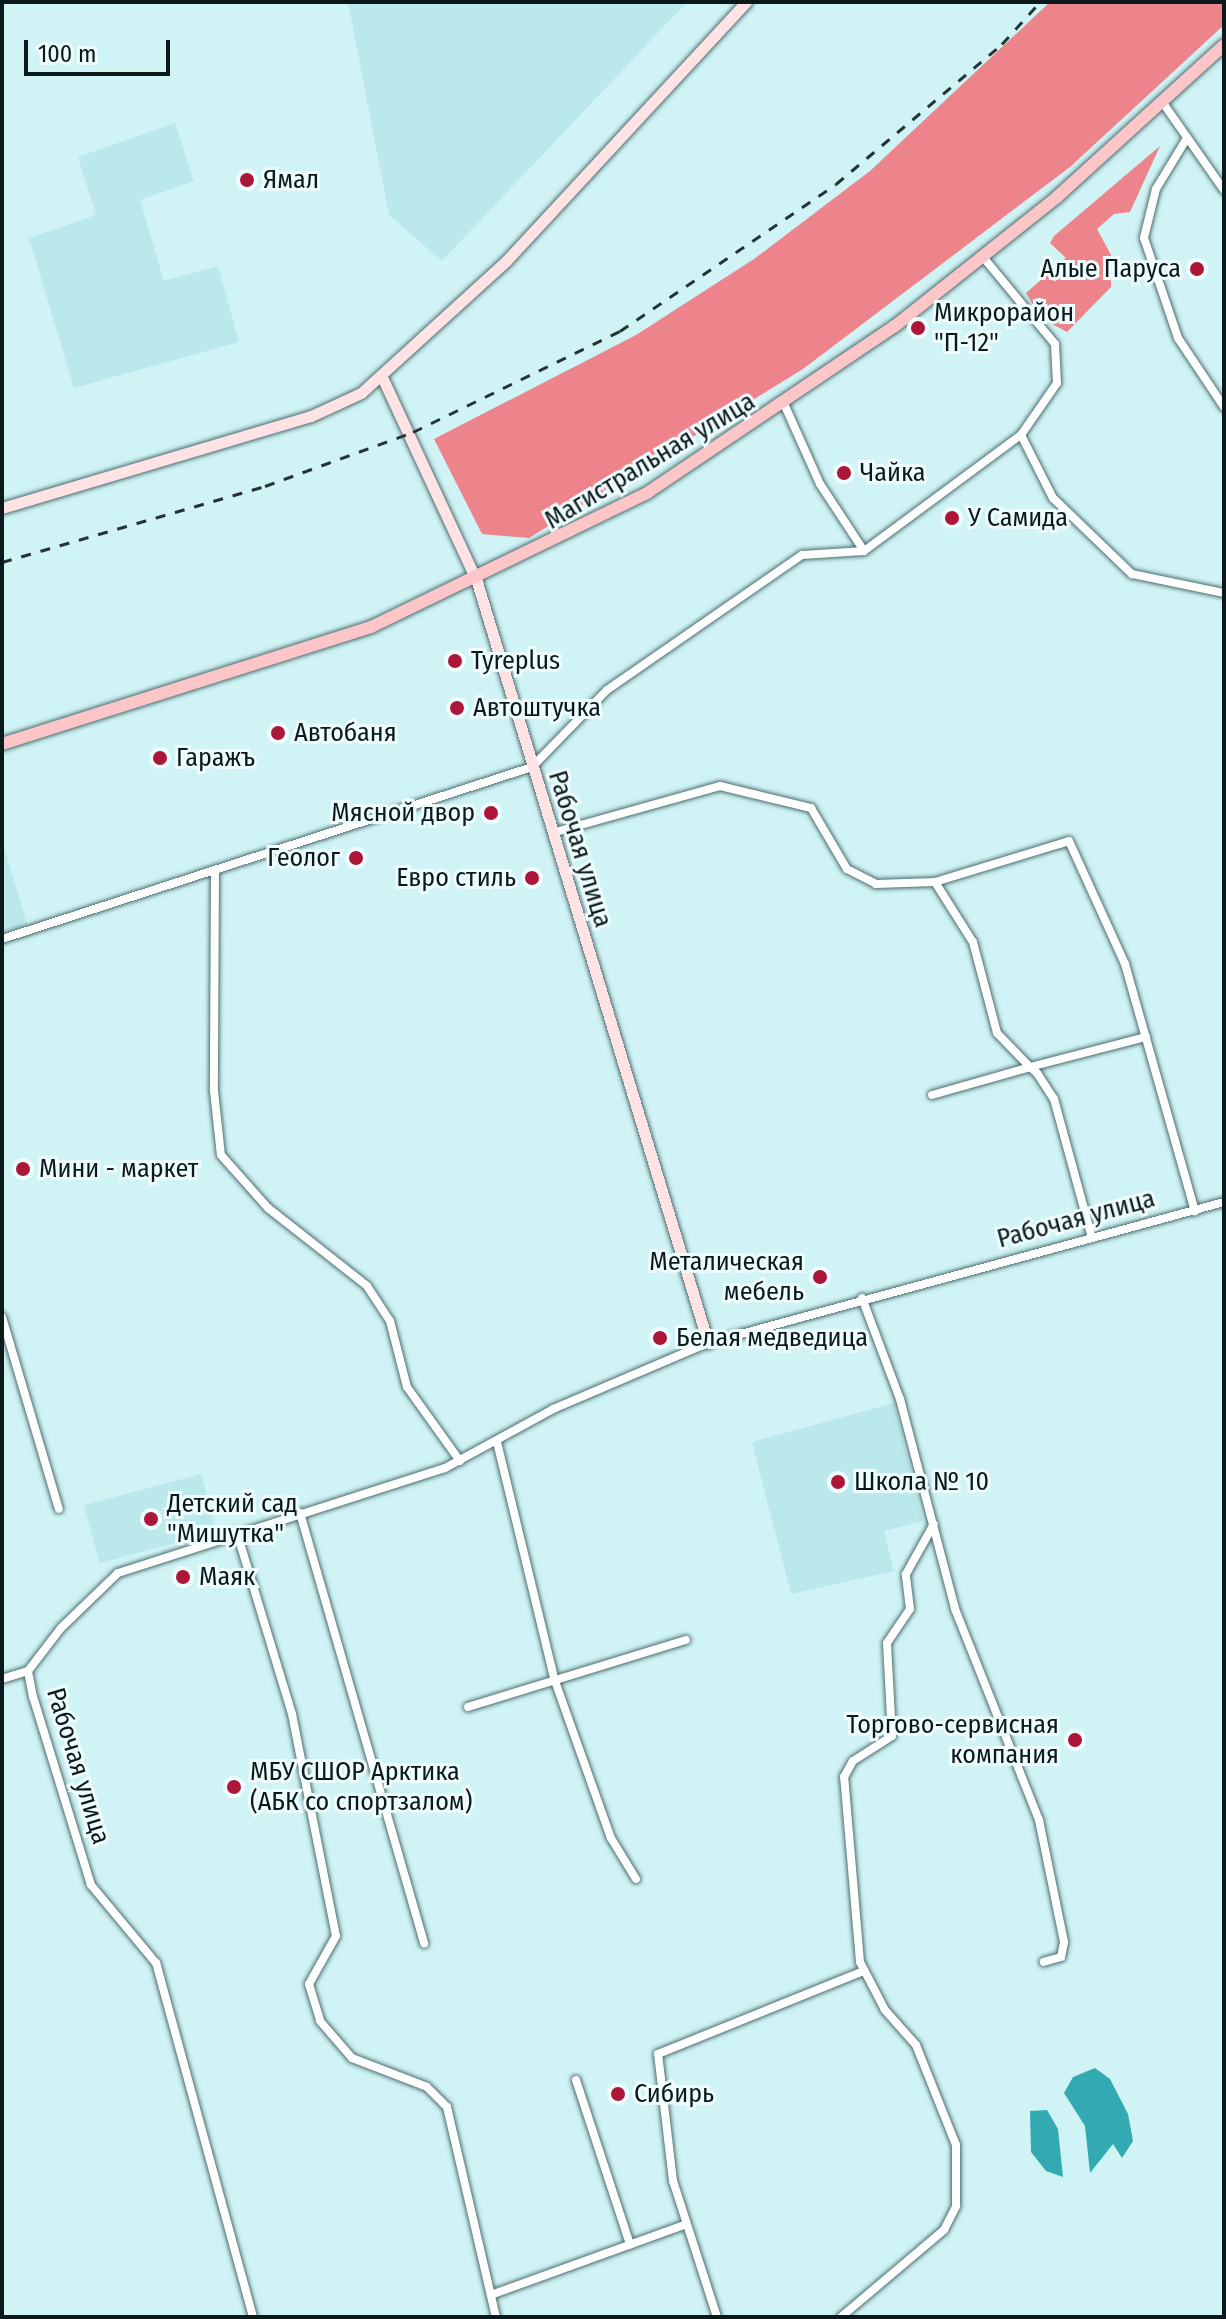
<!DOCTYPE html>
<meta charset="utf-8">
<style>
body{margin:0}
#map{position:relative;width:1226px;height:2319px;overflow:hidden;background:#d0f4f6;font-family:"Fira Sans Condensed",sans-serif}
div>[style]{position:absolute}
.built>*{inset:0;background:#bae8eb;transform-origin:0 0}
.forest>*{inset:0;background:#ed848b}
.water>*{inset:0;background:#33aab2}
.roads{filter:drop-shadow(0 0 2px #4d6d6f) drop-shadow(0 0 2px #4d6d6f)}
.street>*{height:8px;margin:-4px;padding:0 4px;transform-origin:4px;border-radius:4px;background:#fff}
.secondary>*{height:11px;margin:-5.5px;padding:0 5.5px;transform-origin:5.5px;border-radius:5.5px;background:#fee2e4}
.primary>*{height:12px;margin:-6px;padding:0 6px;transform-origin:6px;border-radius:6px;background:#fcc5c8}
.rail>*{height:3px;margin-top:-1.5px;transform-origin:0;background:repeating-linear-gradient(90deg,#243435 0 10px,transparent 0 20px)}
.dots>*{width:22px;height:22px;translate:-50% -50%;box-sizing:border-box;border:4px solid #eefcfd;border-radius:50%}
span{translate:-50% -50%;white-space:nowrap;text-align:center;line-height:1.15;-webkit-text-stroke:6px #eefcfd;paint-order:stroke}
.poi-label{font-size:26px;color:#0c191a}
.left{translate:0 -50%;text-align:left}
.right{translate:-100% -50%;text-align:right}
.street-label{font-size:26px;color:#0c191a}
.frame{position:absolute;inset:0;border:4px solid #0c191a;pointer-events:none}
.scale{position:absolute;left:24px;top:40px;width:146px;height:36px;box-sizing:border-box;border:4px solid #0c191a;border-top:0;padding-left:10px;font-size:24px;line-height:28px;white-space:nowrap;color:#0c191a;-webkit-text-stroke:6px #eefcfd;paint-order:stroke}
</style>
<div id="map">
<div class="built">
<div style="clip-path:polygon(348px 2px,687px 2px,442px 261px,389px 215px)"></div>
<div style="clip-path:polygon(175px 123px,194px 181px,140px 200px,164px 281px,218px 266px,239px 342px,74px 388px,29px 238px,96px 215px,78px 157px)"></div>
<div style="clip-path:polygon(2px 841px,27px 924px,2px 932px)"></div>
<div style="clip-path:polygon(894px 1403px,923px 1521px,884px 1531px,894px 1571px,791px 1594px,752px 1442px)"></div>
<div style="left:201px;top:1474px;width:60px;height:121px;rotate:75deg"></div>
</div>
<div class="forest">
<div style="clip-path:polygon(1050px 2px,1224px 2px,1224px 25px,1070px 167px,803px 369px,529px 538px,482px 534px,434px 439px,636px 335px,754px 259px,870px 171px)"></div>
<div style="clip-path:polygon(1160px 146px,1130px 212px,1114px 214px,1097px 229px,1111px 255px,1111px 287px,1067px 332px,1041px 318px,1026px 293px,1066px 258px,1050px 243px,1054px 236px)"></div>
</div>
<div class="water">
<div style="clip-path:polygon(1095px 2068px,1110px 2079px,1128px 2114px,1133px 2141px,1122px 2158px,1113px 2144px,1090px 2173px,1085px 2126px,1064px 2093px,1073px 2077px)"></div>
<div style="clip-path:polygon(1047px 2110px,1058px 2129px,1063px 2177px,1046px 2171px,1031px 2152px,1030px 2111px)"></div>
</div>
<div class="roads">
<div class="street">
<div style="left:1163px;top:103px;width:106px;rotate:55deg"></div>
<div style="left:1187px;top:138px;width:60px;rotate:121.3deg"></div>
<div style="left:1156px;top:189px;width:50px;rotate:103.8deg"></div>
<div style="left:1144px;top:238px;width:106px;rotate:71.2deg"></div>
<div style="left:1178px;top:338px;width:83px;rotate:56.3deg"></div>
<div style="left:785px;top:406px;width:85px;rotate:65.8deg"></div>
<div style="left:820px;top:484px;width:80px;rotate:56.7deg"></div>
<div style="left:1021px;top:435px;width:71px;rotate:63.1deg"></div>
<div style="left:1053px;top:498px;width:110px;rotate:43.9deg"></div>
<div style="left:1132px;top:574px;width:94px;rotate:11.7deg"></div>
<div style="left:552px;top:833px;width:174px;rotate:-15.6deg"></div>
<div style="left:720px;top:786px;width:94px;rotate:13.6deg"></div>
<div style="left:811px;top:808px;width:71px;rotate:59.5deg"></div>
<div style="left:847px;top:869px;width:33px;rotate:27deg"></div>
<div style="left:876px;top:884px;width:59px;rotate:-1.9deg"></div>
<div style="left:935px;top:882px;width:140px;rotate:-17deg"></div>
<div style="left:1069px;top:841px;width:135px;rotate:65.5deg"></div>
<div style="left:1125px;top:964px;width:257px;rotate:74.2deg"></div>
<div style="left:215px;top:870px;width:221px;rotate:90.3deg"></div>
<div style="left:214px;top:1091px;width:64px;rotate:83.8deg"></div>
<div style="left:221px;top:1155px;width:71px;rotate:48.4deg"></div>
<div style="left:268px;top:1208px;width:126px;rotate:38.2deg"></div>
<div style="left:367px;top:1286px;width:42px;rotate:56.7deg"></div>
<div style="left:390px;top:1321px;width:68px;rotate:75.6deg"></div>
<div style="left:407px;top:1387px;width:91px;rotate:54.4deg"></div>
<div style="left:935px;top:882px;width:71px;rotate:57.7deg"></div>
<div style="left:973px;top:942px;width:94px;rotate:75.2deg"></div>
<div style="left:997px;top:1033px;width:47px;rotate:45.9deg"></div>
<div style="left:1030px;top:1067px;width:120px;rotate:-14.5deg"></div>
<div style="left:2px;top:939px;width:557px;rotate:-17.98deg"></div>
<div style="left:532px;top:767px;width:107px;rotate:-45.8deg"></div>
<div style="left:607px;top:690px;width:237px;rotate:-34.7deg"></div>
<div style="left:802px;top:555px;width:62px;rotate:-3.7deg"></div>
<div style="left:864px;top:551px;width:195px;rotate:-36.5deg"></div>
<div style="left:1021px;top:435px;width:63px;rotate:-55.3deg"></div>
<div style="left:1057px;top:383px;width:39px;rotate:-93deg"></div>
<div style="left:1055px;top:344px;width:113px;rotate:-129.6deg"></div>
<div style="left:932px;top:1095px;width:102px;rotate:-15.9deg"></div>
<div style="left:1030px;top:1067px;width:9px;rotate:41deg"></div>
<div style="left:1037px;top:1073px;width:31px;rotate:57deg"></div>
<div style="left:1054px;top:1099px;width:144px;rotate:74.7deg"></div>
<div style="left:862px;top:1298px;width:108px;rotate:69.4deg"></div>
<div style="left:900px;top:1399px;width:217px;rotate:75.3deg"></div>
<div style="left:955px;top:1609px;width:227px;rotate:68.3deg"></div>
<div style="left:1039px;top:1820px;width:125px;rotate:78.4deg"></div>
<div style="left:1064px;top:1942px;width:15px;rotate:101deg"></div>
<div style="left:1061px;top:1957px;width:18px;rotate:164deg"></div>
<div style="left:2px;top:1317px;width:200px;rotate:73.5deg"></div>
<div style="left:497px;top:1442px;width:246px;rotate:76.4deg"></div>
<div style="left:555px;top:1681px;width:167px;rotate:70.4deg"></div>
<div style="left:611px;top:1838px;width:48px;rotate:58.6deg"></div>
<div style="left:300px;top:1513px;width:448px;rotate:73.9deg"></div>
<div style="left:237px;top:1533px;width:189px;rotate:73.1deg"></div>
<div style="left:292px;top:1714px;width:226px;rotate:78.8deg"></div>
<div style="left:336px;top:1936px;width:55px;rotate:119.4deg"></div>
<div style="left:309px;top:1984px;width:39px;rotate:73deg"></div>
<div style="left:320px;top:2021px;width:49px;rotate:49.1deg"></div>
<div style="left:352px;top:2058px;width:80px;rotate:21.1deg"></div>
<div style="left:427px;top:2087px;width:28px;rotate:45deg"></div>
<div style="left:447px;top:2107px;width:216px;rotate:76.9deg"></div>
<div style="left:2px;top:1679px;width:27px;rotate:-17deg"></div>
<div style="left:468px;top:1707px;width:228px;rotate:-17.1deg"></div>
<div style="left:576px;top:2080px;width:173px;rotate:71.8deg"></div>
<div style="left:491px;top:2295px;width:205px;rotate:-19.9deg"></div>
<div style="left:253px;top:2317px;width:367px;rotate:-105.3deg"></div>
<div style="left:156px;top:1963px;width:102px;rotate:-129.8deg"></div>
<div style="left:91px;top:1885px;width:197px;rotate:-107.1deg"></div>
<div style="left:33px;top:1697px;width:26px;rotate:-101deg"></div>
<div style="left:28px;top:1671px;width:54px;rotate:-52.5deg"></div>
<div style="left:61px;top:1628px;width:79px;rotate:-44deg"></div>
<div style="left:118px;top:1573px;width:343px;rotate:-17.8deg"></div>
<div style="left:445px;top:1468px;width:123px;rotate:-28.6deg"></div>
<div style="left:553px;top:1409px;width:168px;rotate:-23.1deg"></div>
<div style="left:708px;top:1343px;width:535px;rotate:-15.28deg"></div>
<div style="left:717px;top:2317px;width:143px;rotate:-107.9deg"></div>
<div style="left:673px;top:2181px;width:128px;rotate:-96.7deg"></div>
<div style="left:658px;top:2054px;width:221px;rotate:-22deg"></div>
<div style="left:841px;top:2317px;width:135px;rotate:-40.2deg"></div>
<div style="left:944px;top:2230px;width:27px;rotate:-63deg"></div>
<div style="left:956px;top:2206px;width:61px;rotate:-90deg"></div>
<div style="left:956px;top:2145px;width:108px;rotate:-111.8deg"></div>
<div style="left:916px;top:2045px;width:47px;rotate:-131.5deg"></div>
<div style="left:885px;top:2010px;width:54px;rotate:-117.5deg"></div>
<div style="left:860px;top:1962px;width:186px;rotate:-94.9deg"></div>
<div style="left:844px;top:1777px;width:18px;rotate:-61deg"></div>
<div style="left:853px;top:1761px;width:46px;rotate:-32.7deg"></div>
<div style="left:892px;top:1736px;width:93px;rotate:-93.1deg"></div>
<div style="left:887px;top:1643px;width:41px;rotate:-55.9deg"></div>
<div style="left:910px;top:1609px;width:35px;rotate:-97deg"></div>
<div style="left:906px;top:1574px;width:57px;rotate:-60.8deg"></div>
</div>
<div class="secondary">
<div style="left:382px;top:377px;width:226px;rotate:65.1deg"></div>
<div style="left:477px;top:582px;width:795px;rotate:73.11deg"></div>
<div style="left:2px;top:508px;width:322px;rotate:-16.6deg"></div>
<div style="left:311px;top:416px;width:55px;rotate:-24.7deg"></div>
<div style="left:361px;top:393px;width:197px;rotate:-42.3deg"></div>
<div style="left:507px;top:260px;width:352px;rotate:-47.2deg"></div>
</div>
<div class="primary">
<div style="left:2px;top:744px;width:387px;rotate:-17.6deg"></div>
<div style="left:371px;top:627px;width:307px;rotate:-25.9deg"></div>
<div style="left:647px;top:493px;width:299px;rotate:-34deg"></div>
<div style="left:895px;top:326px;width:207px;rotate:-38.5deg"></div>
<div style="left:1057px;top:197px;width:226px;rotate:-42.3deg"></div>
</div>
</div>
<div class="rail">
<div style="left:2px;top:562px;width:274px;rotate:-16.1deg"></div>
<div style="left:265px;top:486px;width:158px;rotate:-20deg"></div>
<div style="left:413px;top:432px;width:230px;rotate:-26deg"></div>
<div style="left:620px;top:331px;width:261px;rotate:-34.2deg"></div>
<div style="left:836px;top:184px;width:217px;rotate:-40.1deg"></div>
<div style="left:1002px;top:44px;width:57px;rotate:-47.9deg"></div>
</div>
<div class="dots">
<div style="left:247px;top:180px;background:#ac1638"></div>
<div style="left:1197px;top:269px;background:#ac1638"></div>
<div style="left:918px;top:328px;background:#ac1638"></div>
<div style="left:844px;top:473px;background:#ac1638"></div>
<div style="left:952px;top:518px;background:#ac1638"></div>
<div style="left:455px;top:661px;background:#ac1638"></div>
<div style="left:457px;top:708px;background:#ac1638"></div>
<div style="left:278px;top:733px;background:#ac1638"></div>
<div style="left:160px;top:758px;background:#ac1638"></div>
<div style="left:491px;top:813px;background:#ac1638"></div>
<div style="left:356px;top:858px;background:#ac1638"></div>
<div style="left:532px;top:878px;background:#ac1638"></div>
<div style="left:23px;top:1169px;background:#ac1638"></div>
<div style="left:820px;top:1277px;background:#ac1638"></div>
<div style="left:660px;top:1338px;background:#ac1638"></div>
<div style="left:838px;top:1482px;background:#ac1638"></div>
<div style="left:151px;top:1519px;background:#ac1638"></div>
<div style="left:183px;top:1577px;background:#ac1638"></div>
<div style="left:1075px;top:1740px;background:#ac1638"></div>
<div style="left:234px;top:1787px;background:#ac1638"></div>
<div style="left:618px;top:2094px;background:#ac1638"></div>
</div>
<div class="poi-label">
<span class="left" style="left:263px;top:180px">Ямал</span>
<span class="right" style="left:1181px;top:269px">Алые Паруса</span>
<span class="left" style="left:934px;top:328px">Микрорайон<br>"П-12"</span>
<span class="left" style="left:860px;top:473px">Чайка</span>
<span class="left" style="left:968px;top:518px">У Самида</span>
<span class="left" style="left:471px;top:661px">Tyreplus</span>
<span class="left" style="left:473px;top:708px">Автоштучка</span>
<span class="left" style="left:294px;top:733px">Автобаня</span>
<span class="left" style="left:176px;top:758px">Гаражъ</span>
<span class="right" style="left:475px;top:813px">Мясной двор</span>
<span class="right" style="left:340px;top:858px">Геолог</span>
<span class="right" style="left:516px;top:878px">Евро стиль</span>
<span class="left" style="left:39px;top:1169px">Мини - маркет</span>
<span class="right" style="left:804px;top:1277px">Металическая<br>мебель</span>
<span class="left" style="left:676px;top:1338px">Белая медведица</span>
<span class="left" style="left:854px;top:1482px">Школа № 10</span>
<span class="left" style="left:167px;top:1519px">Детский сад<br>"Мишутка"</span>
<span class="left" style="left:199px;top:1577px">Маяк</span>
<span class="right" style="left:1059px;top:1740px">Торгово-сервисная<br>компания</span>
<span class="left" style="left:250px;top:1787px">МБУ СШОР Арктика<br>(АБК со спортзалом)</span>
<span class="left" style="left:634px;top:2094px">Сибирь</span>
</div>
<div class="street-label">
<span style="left:650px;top:461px;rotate:-31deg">Магистральная улица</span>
<span style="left:580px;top:849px;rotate:73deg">Рабочая улица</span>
<span style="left:1076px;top:1219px;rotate:-15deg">Рабочая улица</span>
<span style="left:78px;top:1766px;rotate:73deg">Рабочая улица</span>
</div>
<div class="frame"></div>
<div class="scale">100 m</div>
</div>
